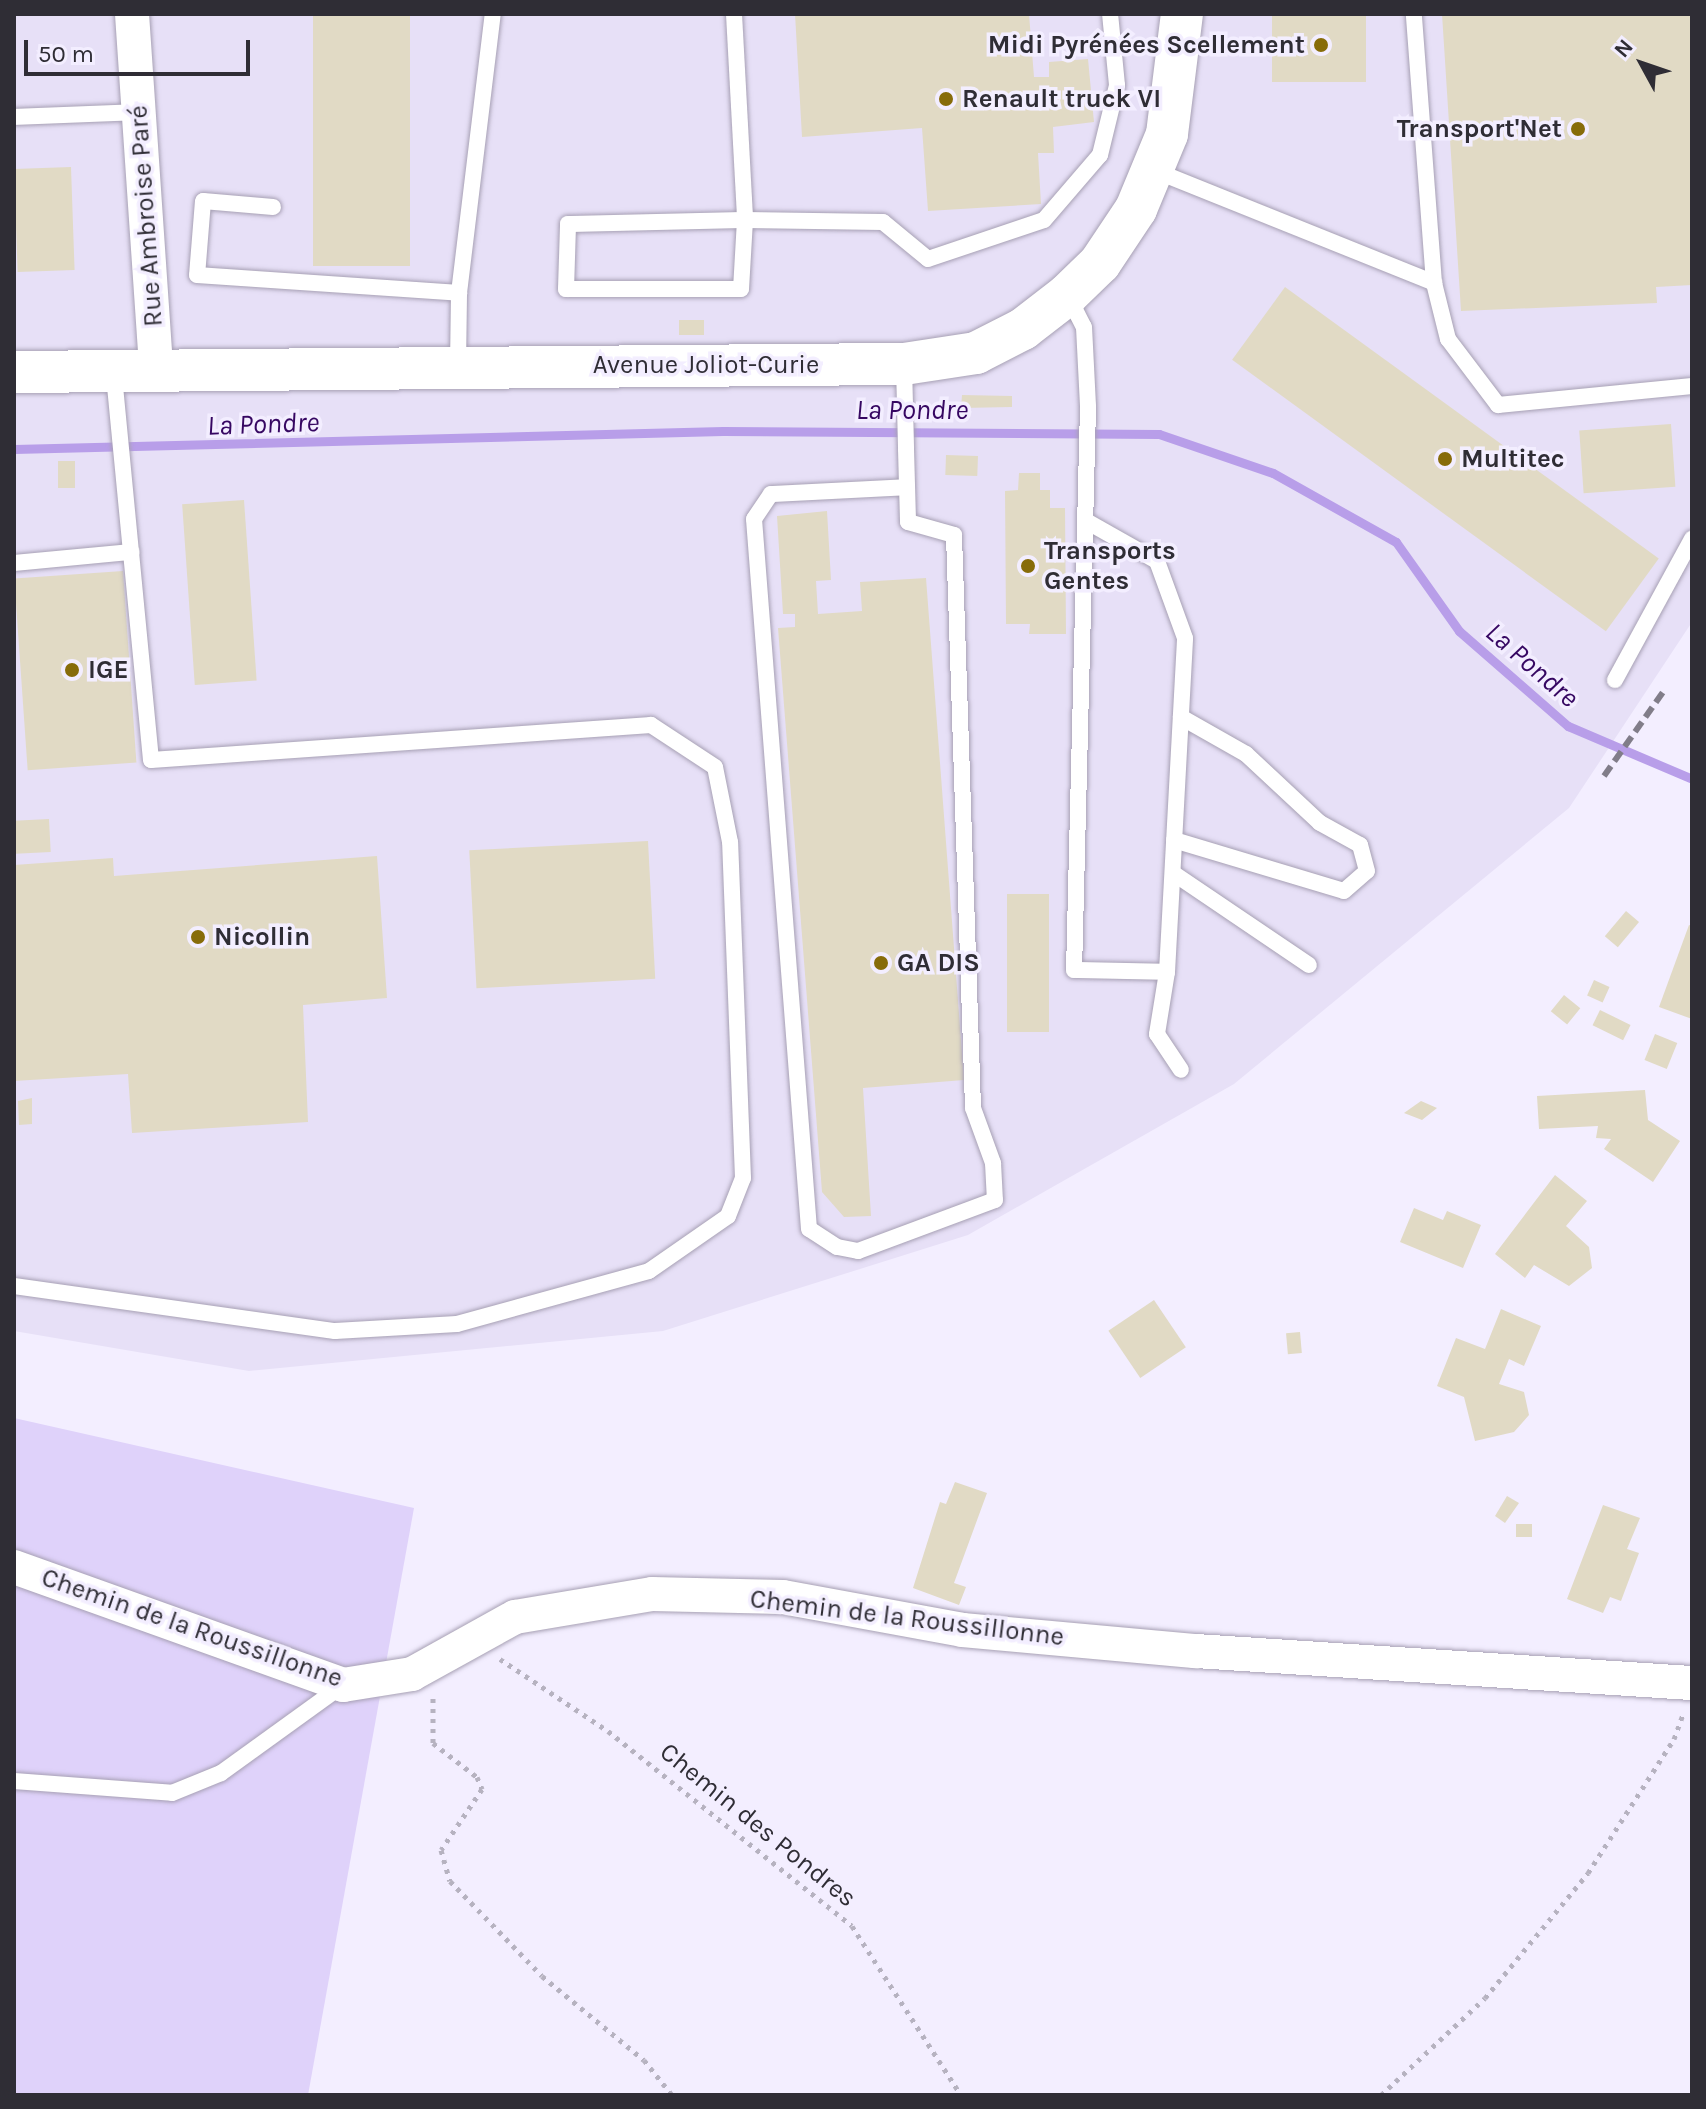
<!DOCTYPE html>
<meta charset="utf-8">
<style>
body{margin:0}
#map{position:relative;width:1706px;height:2109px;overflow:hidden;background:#f3eeff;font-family:Karla,sans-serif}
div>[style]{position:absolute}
.built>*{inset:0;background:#e7e0f7}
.green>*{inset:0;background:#dfd2fa}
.stream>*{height:9px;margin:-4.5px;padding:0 4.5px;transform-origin:4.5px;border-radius:4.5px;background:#b89ee9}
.building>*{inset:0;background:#e1dac5;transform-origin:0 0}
.path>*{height:5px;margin-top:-2.5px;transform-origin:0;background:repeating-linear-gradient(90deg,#b6b2c0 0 4px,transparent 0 10px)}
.roads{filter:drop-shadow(0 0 2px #a7a0b4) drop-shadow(0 0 2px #a7a0b4)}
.service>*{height:16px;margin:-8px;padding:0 8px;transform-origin:8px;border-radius:8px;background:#fff}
.minor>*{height:34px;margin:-17px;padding:0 17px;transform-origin:17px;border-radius:17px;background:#fff}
.tertiary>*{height:42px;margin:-21px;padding:0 21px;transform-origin:21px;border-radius:21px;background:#fff}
.rail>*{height:6px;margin-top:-3px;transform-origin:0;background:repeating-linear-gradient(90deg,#817d89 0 12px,transparent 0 18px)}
.dots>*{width:22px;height:22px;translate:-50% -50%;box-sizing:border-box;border:4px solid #f3eeff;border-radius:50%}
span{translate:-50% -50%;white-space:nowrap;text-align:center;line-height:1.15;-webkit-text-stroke:7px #f3eeff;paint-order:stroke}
.poi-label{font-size:26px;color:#2f2d35;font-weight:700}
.right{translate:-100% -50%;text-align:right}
.left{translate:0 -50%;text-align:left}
.street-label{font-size:26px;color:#2f2d35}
.water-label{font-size:28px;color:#360762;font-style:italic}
.frame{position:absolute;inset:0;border:16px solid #2f2d35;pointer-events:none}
.north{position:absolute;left:1602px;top:24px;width:80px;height:80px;-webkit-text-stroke:6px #f3eeff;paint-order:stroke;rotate:310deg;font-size:22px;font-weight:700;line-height:32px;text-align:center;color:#2f2d35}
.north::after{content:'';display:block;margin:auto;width:28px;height:36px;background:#2f2d35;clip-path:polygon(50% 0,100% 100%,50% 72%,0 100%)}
.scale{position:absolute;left:24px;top:40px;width:226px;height:36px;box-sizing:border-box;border:4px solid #2f2d35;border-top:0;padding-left:10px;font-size:24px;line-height:28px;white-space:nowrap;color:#2f2d35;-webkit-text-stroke:6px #f3eeff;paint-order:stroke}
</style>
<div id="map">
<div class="built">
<div style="clip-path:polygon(14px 14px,1692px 14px,1692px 622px,1569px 808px,1234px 1084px,968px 1235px,663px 1331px,249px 1371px,14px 1331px)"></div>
</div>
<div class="green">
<div style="clip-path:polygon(14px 1418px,414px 1508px,308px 2095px,14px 2095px)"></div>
</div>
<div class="stream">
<div style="left:14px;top:449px;width:709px;rotate:-1.45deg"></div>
<div style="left:723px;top:431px;width:436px;rotate:0.4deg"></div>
<div style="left:1159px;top:434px;width:120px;rotate:18.9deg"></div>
<div style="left:1273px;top:473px;width:141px;rotate:29.3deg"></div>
<div style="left:1396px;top:542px;width:109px;rotate:54.7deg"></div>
<div style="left:1459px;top:631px;width:145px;rotate:41.1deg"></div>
<div style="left:1568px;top:726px;width:135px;rotate:23.1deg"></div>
</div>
<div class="building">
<div style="left:313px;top:14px;width:97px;height:252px"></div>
<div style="clip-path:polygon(795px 14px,1029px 14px,1034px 77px,1049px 77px,1049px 62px,1088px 59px,1094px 122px,1053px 127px,1054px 153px,1038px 153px,1041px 204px,928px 211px,922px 128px,802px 137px)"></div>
<div style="left:1272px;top:14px;width:94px;height:68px"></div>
<div style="clip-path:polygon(1442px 14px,1692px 14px,1692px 285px,1656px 287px,1657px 303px,1461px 311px)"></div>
<div style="left:71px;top:167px;width:103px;height:57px;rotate:88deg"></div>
<div style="left:1285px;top:287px;width:462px;height:90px;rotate:36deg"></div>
<div style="left:679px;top:320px;width:25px;height:15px"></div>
<div style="clip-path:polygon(962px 395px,1012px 396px,1012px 407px,961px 408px)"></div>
<div style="left:1671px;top:424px;width:63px;height:92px;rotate:86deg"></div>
<div style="left:946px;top:455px;width:32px;height:20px;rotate:2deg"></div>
<div style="left:75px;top:461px;width:27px;height:17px;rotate:90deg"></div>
<div style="clip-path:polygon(1019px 473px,1040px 473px,1040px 490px,1050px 490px,1050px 508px,1065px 508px,1066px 634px,1029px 634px,1030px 624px,1006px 624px,1005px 491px,1018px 490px)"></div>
<div style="left:244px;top:500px;width:181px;height:62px;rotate:86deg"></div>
<div style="clip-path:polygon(827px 511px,831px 580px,816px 581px,818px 614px,862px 611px,860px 582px,926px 578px,964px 1080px,863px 1088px,871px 1216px,844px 1217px,822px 1192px,778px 628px,795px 627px,795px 614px,783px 614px,777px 516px)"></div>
<div style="left:123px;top:571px;width:192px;height:109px;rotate:86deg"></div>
<div style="left:49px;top:819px;width:33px;height:35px;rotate:87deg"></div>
<div style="left:648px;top:841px;width:138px;height:179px;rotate:87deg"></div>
<div style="clip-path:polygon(377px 856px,387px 998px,303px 1005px,308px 1122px,132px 1133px,128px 1074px,14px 1081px,14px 865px,113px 858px,114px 876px)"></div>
<div style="left:1007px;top:894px;width:42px;height:138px"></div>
<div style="left:1626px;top:911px;width:17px;height:33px;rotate:40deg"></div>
<div style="clip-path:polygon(1689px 925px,1692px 926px,1692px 1019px,1659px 1007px)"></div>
<div style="left:1594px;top:980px;width:17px;height:17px;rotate:24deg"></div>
<div style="left:1564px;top:995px;width:21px;height:21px;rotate:39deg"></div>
<div style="left:1600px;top:1010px;width:34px;height:17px;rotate:26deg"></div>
<div style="left:1655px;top:1034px;width:24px;height:28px;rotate:22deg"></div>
<div style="clip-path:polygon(1645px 1090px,1648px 1120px,1680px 1141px,1653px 1182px,1604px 1149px,1611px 1139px,1596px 1138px,1598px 1126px,1539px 1129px,1537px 1096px)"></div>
<div style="clip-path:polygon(32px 1098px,32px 1124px,19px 1125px,18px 1101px)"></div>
<div style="clip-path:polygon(1421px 1101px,1437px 1108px,1422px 1120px,1404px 1113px)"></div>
<div style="clip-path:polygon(1555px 1175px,1587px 1201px,1566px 1226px,1589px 1247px,1592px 1268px,1569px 1286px,1534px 1265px,1525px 1278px,1495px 1254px)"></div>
<div style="clip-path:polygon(1414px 1208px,1443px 1220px,1447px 1211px,1481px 1225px,1463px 1268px,1400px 1242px)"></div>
<div style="left:1154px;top:1300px;width:57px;height:55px;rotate:56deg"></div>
<div style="clip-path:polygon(1501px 1309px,1541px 1326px,1524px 1366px,1509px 1359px,1499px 1384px,1524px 1392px,1529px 1415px,1514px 1432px,1475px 1441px,1464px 1397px,1437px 1386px,1456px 1338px,1485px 1349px)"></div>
<div style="left:1300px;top:1332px;width:21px;height:14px;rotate:85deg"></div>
<div style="clip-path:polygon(955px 1482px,987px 1493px,954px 1583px,966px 1587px,959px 1605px,913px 1588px,940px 1502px,946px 1504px)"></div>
<div style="clip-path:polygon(1507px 1496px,1519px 1503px,1505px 1523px,1495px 1516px)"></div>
<div style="clip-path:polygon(1603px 1505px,1640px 1518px,1627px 1549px,1639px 1553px,1621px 1601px,1610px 1597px,1603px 1613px,1567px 1599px)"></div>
<div style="left:1516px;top:1524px;width:16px;height:13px"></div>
</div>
<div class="path">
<div style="left:500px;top:1659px;width:130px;rotate:33.7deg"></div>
<div style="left:608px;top:1731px;width:312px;rotate:38.6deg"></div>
<div style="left:852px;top:1926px;width:201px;rotate:57.2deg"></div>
<div style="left:433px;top:1698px;width:45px;rotate:90deg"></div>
<div style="left:433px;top:1743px;width:56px;rotate:37.7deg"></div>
<div style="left:477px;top:1777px;width:13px;rotate:67deg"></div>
<div style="left:482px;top:1789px;width:73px;rotate:123.9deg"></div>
<div style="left:441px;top:1850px;width:32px;rotate:74deg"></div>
<div style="left:450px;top:1881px;width:132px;rotate:45.9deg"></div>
<div style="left:542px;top:1976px;width:132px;rotate:39.5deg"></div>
<div style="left:644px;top:2060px;width:45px;rotate:51.3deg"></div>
<div style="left:1381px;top:2095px;width:142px;rotate:-43deg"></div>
<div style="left:1485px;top:1998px;width:162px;rotate:-50.5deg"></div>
<div style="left:1588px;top:1873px;width:159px;rotate:-57.3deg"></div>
<div style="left:1674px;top:1739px;width:29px;rotate:-70deg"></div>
</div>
<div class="roads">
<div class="service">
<div style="left:734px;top:14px;width:206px;rotate:86.9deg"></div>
<div style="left:745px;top:220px;width:138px;rotate:0.8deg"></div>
<div style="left:883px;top:222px;width:58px;rotate:39.4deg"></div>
<div style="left:928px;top:259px;width:122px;rotate:-18.6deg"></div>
<div style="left:1044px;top:220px;width:86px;rotate:-49.3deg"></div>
<div style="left:1100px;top:155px;width:72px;rotate:-76.3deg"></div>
<div style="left:1117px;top:85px;width:71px;rotate:-95.6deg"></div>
<div style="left:14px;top:117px;width:125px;rotate:-2.3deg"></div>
<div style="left:1156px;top:171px;width:300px;rotate:21.9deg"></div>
<div style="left:1434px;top:283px;width:270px;rotate:-94.3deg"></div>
<div style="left:273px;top:207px;width:70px;rotate:-175.1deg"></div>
<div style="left:203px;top:201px;width:74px;rotate:94.6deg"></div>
<div style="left:197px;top:275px;width:263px;rotate:3.9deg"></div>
<div style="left:745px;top:220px;width:69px;rotate:93.3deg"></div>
<div style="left:741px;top:289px;width:175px;rotate:180deg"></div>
<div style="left:566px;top:289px;width:65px;rotate:-88.2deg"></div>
<div style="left:568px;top:224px;width:177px;rotate:-1.3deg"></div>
<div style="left:1434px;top:283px;width:58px;rotate:76deg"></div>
<div style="left:1448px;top:339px;width:83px;rotate:52.9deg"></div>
<div style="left:1498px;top:405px;width:195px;rotate:-5.6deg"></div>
<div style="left:1068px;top:296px;width:35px;rotate:63deg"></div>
<div style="left:1084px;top:327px;width:80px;rotate:87.1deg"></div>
<div style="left:1088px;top:407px;width:563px;rotate:91.42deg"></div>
<div style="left:1074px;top:970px;width:93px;rotate:1.2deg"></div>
<div style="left:1167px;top:972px;width:334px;rotate:-86.9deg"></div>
<div style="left:1185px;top:638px;width:82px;rotate:-110deg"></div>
<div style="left:1157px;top:561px;width:81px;rotate:-150.6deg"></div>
<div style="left:904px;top:365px;width:84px;rotate:88.6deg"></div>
<div style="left:906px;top:449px;width:73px;rotate:88.4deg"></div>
<div style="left:908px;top:522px;width:48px;rotate:15.8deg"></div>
<div style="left:954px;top:535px;width:573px;rotate:88.1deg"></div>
<div style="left:973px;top:1108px;width:59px;rotate:70deg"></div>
<div style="left:993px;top:1163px;width:37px;rotate:87deg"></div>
<div style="left:995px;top:1200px;width:146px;rotate:159.6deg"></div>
<div style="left:858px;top:1251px;width:21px;rotate:-169deg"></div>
<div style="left:837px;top:1247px;width:33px;rotate:-147deg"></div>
<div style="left:809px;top:1229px;width:712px;rotate:-94.43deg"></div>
<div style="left:754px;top:519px;width:30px;rotate:-56deg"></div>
<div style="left:771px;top:494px;width:136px;rotate:-2.9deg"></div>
<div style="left:458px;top:366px;width:73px;rotate:-89.2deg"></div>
<div style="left:459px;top:293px;width:281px;rotate:-83.1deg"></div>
<div style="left:14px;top:563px;width:118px;rotate:-5.4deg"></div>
<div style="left:1615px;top:680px;width:161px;rotate:-61.4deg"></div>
<div style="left:1174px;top:840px;width:177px;rotate:16.7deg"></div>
<div style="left:1344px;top:891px;width:30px;rotate:-41deg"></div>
<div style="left:1367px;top:871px;width:27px;rotate:-105deg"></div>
<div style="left:1360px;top:845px;width:46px;rotate:-151.2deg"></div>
<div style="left:1320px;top:823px;width:101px;rotate:-137deg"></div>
<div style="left:1246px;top:754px;width:75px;rotate:-150.4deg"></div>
<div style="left:1173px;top:873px;width:164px;rotate:34.1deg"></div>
<div style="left:1167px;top:972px;width:63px;rotate:99.2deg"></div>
<div style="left:1157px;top:1034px;width:43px;rotate:56.3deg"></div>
<div style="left:14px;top:1286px;width:324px;rotate:8deg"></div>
<div style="left:335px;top:1331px;width:122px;rotate:-3.3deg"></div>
<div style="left:457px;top:1324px;width:199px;rotate:-15.4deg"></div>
<div style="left:649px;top:1271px;width:96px;rotate:-34.8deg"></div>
<div style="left:728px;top:1216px;width:41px;rotate:-68.5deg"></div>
<div style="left:743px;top:1178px;width:336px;rotate:-92.2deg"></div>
<div style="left:730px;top:842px;width:76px;rotate:-101.3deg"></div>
<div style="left:715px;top:767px;width:77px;rotate:-146.7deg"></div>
<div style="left:651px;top:725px;width:501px;rotate:176deg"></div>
<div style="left:151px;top:760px;width:389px;rotate:-95.5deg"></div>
<div style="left:14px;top:1781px;width:158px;rotate:4.3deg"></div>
<div style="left:172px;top:1793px;width:53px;rotate:-22.2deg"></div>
<div style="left:221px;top:1773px;width:150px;rotate:-35.8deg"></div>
</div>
<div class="minor">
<div style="left:132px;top:14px;width:357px;rotate:86.1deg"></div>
<div style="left:14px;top:1567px;width:350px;rotate:19.7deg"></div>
<div style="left:343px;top:1685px;width:70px;rotate:-9.1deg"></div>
<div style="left:412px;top:1674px;width:118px;rotate:-29deg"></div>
<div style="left:515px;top:1617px;width:139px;rotate:-9.5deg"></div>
<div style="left:652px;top:1594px;width:131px;rotate:1.3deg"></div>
<div style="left:783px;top:1597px;width:183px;rotate:10.4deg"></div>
<div style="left:963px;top:1630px;width:234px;rotate:5.2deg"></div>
<div style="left:1196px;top:1651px;width:497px;rotate:3.7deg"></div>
</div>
<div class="tertiary">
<div style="left:14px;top:372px;width:890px;rotate:-0.52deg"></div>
<div style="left:904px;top:364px;width:73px;rotate:-8.7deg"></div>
<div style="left:976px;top:353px;width:53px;rotate:-27.1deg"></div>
<div style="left:1023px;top:329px;width:56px;rotate:-37.7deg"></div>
<div style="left:1067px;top:295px;width:46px;rotate:-44.1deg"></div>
<div style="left:1100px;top:263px;width:65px;rotate:-56.3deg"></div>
<div style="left:1136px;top:209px;width:81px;rotate:-67.5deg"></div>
<div style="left:1167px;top:134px;width:121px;rotate:-82.9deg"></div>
</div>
</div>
<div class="rail">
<div style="left:1604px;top:776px;width:103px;rotate:-54.9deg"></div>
</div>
<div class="dots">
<div style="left:1321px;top:45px;background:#876c0a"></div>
<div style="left:946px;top:99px;background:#876c0a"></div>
<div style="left:1578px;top:129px;background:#876c0a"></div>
<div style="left:1445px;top:459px;background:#876c0a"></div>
<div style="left:1028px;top:566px;background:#876c0a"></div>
<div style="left:72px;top:670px;background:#876c0a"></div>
<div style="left:198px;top:937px;background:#876c0a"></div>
<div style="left:881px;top:963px;background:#876c0a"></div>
</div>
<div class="poi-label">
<span class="right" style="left:1305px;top:45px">Midi Pyrénées Scellement</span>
<span class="left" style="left:962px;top:99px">Renault truck VI</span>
<span class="right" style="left:1562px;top:129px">Transport'Net</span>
<span class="left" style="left:1461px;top:459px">Multitec</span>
<span class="left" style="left:1044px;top:566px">Transports<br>Gentes</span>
<span class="left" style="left:88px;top:670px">IGE</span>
<span class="left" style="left:214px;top:937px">Nicollin</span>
<span class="left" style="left:897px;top:963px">GA DIS</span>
</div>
<div class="street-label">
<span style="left:146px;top:216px;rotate:-94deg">Rue Ambroise Paré</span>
<span style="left:706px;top:365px">Avenue Joliot-Curie</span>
<span style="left:907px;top:1618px;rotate:7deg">Chemin de la Roussillonne</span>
<span style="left:192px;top:1628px;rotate:19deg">Chemin de la Roussillonne</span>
<span style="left:758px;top:1825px;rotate:39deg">Chemin des Pondres</span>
</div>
<div class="water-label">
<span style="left:912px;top:410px">La Pondre</span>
<span style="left:263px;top:424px;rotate:-2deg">La Pondre</span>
<span style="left:1532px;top:665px;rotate:41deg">La Pondre</span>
</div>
<div class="frame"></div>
<div class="north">N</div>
<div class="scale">50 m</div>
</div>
